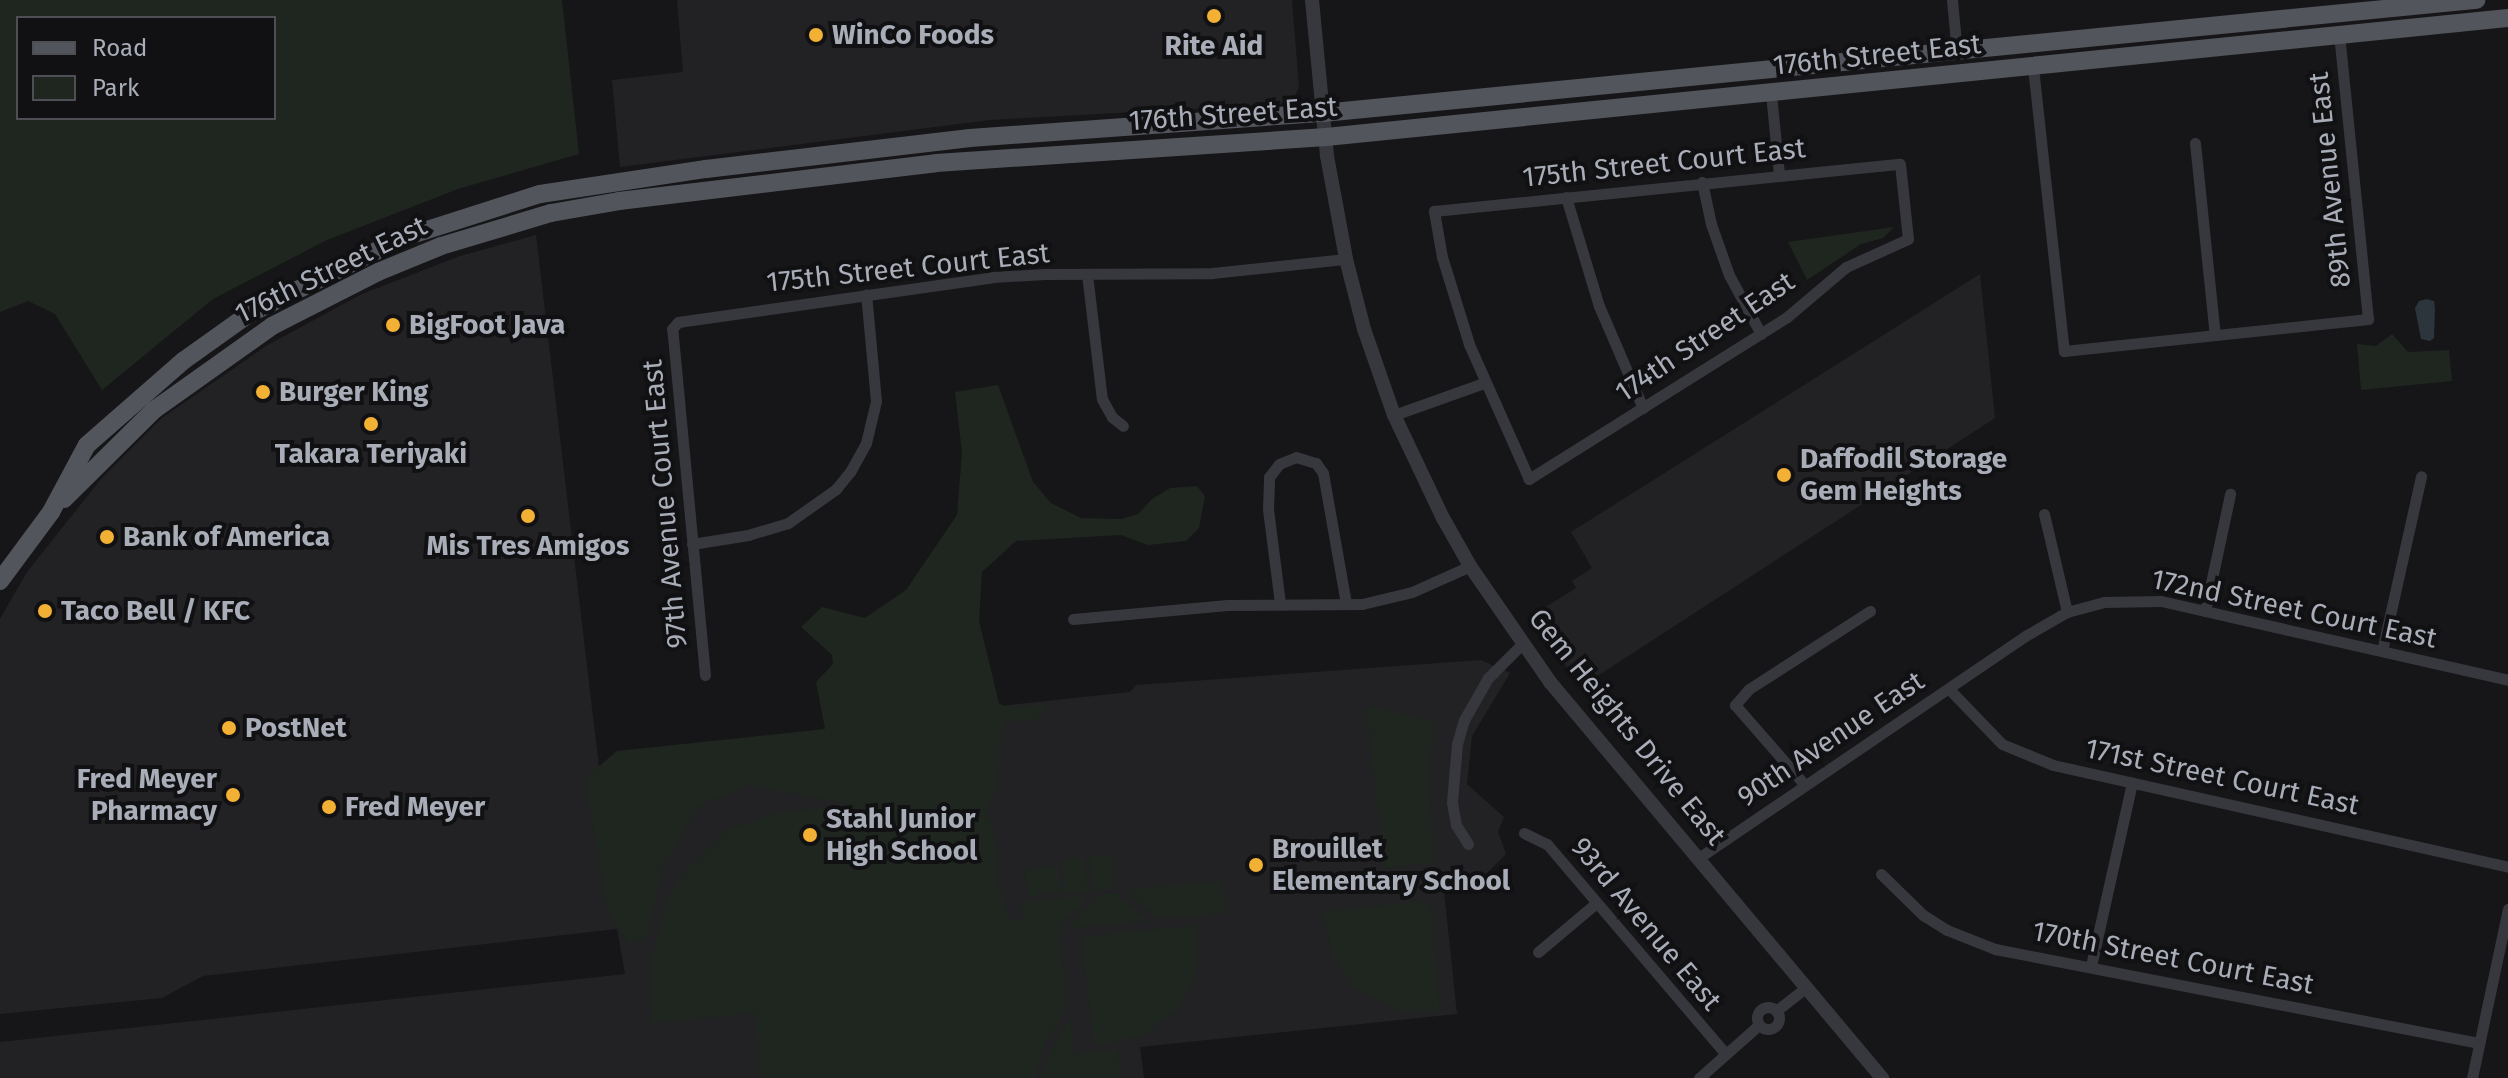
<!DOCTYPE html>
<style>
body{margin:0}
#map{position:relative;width:2508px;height:1078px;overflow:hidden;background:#161618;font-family:"Fira Sans",sans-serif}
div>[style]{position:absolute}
.built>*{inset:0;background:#222225}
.green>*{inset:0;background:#1e261f;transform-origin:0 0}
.water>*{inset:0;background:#2c353c}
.minor>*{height:11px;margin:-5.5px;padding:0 5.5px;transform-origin:5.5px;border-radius:5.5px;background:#37383d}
.minor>.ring{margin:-5.5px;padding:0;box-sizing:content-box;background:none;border:11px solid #37383d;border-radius:50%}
.tertiary>*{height:14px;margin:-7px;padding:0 7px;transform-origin:7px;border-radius:7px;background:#37383d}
.primary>*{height:18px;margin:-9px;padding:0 9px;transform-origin:9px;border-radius:9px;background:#53555c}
.dots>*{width:22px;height:22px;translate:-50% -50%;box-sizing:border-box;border:4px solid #111113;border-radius:50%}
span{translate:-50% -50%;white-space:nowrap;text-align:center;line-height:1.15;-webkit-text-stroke:8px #111113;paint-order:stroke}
.poi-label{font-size:28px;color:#a8adb8;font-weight:700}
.left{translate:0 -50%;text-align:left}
.right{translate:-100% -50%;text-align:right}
.street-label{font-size:28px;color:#a8adb8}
.legend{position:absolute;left:16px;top:16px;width:260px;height:104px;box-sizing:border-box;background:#111113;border:2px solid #4d4f55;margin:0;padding:10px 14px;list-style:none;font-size:24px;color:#a8adb8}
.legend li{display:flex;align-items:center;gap:16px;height:40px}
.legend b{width:40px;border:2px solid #4d4f55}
</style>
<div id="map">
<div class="built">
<div style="clip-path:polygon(677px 0,1292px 0,1299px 87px,1293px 100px,1279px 104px,990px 120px,620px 167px,612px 80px,683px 72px)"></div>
<div style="clip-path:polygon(536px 235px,599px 767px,1000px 706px,1130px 692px,1136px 685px,1481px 660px,1510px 673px,1472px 736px,1467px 784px,1504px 817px,1498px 832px,1506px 854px,1485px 875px,1443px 882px,1457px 1014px,1140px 1047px,1144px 1078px,0 1078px,0 1042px,625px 974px,617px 929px,203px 976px,162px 998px,0 1014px,0 619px,27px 572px,101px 479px,162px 418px,266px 346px,362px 294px,460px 256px)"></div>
<div style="clip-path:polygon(1980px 274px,1995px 418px,1582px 686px,1528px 618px,1576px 588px,1572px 581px,1592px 568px,1571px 532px)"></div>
</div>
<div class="green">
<div style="clip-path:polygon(evenodd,0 0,562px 0,579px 154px,458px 189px,327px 240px,213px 299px,102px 390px,55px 314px,28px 301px,0 312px,0 0,18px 18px,274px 18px,274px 118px,18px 118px,18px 18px)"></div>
<div style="clip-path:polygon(1894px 227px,1883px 238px,1861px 244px,1807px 280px,1788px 242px)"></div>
<div style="clip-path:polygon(2392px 334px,2408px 352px,2449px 350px,2452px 381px,2361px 390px,2357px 344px,2376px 346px)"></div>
<div style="clip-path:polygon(998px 385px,1033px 482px,1051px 503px,1081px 518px,1121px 519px,1138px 514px,1152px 499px,1170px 488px,1197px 486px,1205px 496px,1199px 528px,1186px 541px,1148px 545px,1121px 535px,1016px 541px,982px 572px,979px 621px,999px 703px,1005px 707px,1050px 704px,1037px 719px,1005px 722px,1000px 741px,998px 787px,985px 814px,993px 822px,998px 883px,1010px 920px,1023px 919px,1021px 902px,1085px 895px,1081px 906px,1063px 922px,1058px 935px,1067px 991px,1063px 1015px,1044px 1045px,1035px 1078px,761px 1078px,755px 1013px,652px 1023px,650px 965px,665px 906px,682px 874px,726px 831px,772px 813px,850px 804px,747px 785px,699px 806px,663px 867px,647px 937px,631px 946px,608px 913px,585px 778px,617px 751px,825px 729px,816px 682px,833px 664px,832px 655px,801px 627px,822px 607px,865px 618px,906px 590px,957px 515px,962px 453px,955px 392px)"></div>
<div style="clip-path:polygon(1366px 705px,1436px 722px,1428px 771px,1434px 863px,1385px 868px)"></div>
<div style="left:1112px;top:854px;width:35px;height:23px;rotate:85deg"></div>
<div style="left:1084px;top:857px;width:35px;height:23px;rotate:83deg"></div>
<div style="left:1057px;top:865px;width:27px;height:33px;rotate:82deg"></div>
<div style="clip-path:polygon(1218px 881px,1223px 888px,1227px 913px,1159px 919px,1129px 895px,1129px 889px)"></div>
<div style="clip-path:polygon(1115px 892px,1148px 921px,1068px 928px,1097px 896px)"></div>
<div style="clip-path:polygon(1426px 901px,1431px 905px,1440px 1012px,1401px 1011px,1355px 988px,1343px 973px,1333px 957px,1323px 911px)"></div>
<div style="clip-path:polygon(1197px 925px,1196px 978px,1177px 1011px,1144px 1035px,1094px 1046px,1082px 942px,1086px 936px)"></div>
<div style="clip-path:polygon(1070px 1017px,1074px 1054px,1117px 1049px,1122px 1078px,1041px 1078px,1047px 1056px)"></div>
</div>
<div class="water">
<div style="clip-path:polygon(2427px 299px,2434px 301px,2435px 308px,2434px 338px,2430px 341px,2421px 339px,2415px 308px,2419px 301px)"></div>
</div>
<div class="minor">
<div style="left:1952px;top:0;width:53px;rotate:84.6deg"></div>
<div style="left:2033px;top:67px;width:286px;rotate:83.8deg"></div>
<div style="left:2064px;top:351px;width:306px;rotate:-6deg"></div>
<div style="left:2368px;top:319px;width:285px;rotate:-95.8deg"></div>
<div style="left:1771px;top:94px;width:80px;rotate:84.3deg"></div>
<div style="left:2195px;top:143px;width:193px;rotate:84.1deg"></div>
<div style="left:1900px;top:164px;width:75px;rotate:83.9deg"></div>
<div style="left:1908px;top:239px;width:68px;rotate:155.7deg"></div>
<div style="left:1846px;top:267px;width:77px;rotate:139.7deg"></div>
<div style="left:1787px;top:317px;width:305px;rotate:147.9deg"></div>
<div style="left:1529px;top:479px;width:148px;rotate:-114deg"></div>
<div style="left:1469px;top:344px;width:91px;rotate:-107.2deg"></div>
<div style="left:1442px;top:257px;width:47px;rotate:-99.9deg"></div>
<div style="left:1434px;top:211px;width:468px;rotate:-5.8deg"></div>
<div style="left:1702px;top:182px;width:43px;rotate:77.9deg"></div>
<div style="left:1711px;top:224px;width:54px;rotate:70.6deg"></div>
<div style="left:1729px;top:275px;width:67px;rotate:61.5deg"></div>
<div style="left:1566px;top:197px;width:114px;rotate:73.2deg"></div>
<div style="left:1599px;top:306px;width:111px;rotate:66.7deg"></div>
<div style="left:1087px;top:274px;width:126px;rotate:83.2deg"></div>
<div style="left:1102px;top:399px;width:21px;rotate:61deg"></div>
<div style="left:1112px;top:417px;width:14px;rotate:39deg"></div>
<div style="left:1394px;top:415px;width:96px;rotate:-19.6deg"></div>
<div style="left:2044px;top:514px;width:101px;rotate:76.8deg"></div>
<div style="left:692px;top:544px;width:57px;rotate:-9.1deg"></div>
<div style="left:748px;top:535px;width:42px;rotate:-16.7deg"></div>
<div style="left:788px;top:523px;width:59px;rotate:-35.3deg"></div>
<div style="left:836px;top:489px;width:22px;rotate:-51deg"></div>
<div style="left:850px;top:472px;width:33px;rotate:-61deg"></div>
<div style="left:866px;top:443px;width:43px;rotate:-76.6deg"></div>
<div style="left:876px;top:401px;width:107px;rotate:-95.3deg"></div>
<div style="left:1280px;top:603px;width:95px;rotate:-97.3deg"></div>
<div style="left:1268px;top:509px;width:32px;rotate:-88deg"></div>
<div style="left:1269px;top:477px;width:16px;rotate:-52deg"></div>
<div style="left:1279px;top:464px;width:18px;rotate:-22deg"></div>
<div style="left:1296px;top:457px;width:21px;rotate:17deg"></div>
<div style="left:1316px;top:463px;width:12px;rotate:55deg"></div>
<div style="left:1323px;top:473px;width:133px;rotate:80deg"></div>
<div style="left:2205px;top:611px;width:120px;rotate:-77.9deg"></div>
<div style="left:1073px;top:619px;width:155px;rotate:-5.2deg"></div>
<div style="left:1227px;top:605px;width:135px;rotate:-0.4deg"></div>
<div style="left:1362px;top:604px;width:51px;rotate:-13.5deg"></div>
<div style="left:1412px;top:592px;width:64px;rotate:-24.1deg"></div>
<div style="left:2382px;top:651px;width:179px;rotate:-77.4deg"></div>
<div style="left:705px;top:675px;width:348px;rotate:-95.4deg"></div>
<div style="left:672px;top:329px;width:9px;rotate:-49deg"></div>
<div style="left:678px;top:322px;width:318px;rotate:-8.1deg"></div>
<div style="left:993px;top:277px;width:52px;rotate:-3.3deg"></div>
<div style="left:1045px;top:274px;width:167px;rotate:-0.3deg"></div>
<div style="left:1212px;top:273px;width:135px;rotate:-6deg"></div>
<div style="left:1949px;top:689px;width:76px;rotate:46.1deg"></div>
<div style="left:2002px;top:744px;width:55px;rotate:22.4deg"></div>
<div style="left:2053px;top:765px;width:466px;rotate:12.6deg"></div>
<div style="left:1804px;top:784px;width:105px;rotate:-131.1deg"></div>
<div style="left:1735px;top:705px;width:21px;rotate:-49deg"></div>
<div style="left:1749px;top:689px;width:144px;rotate:-32.8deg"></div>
<div style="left:1524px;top:833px;width:25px;rotate:26deg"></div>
<div style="left:1547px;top:844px;width:275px;rotate:49.6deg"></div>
<div style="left:1468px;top:844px;width:22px;rotate:-122deg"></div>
<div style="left:1456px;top:825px;width:23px;rotate:-100deg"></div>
<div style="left:1452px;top:802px;width:58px;rotate:-85.1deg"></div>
<div style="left:1457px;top:744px;width:25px;rotate:-74deg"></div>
<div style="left:1464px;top:720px;width:48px;rotate:-60.3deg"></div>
<div style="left:1488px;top:678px;width:48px;rotate:-45deg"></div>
<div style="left:1700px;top:857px;width:395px;rotate:-34.2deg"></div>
<div style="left:2027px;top:635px;width:46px;rotate:-29.9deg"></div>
<div style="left:2067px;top:612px;width:38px;rotate:-15deg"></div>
<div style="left:2104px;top:602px;width:57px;rotate:-1deg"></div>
<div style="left:2161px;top:601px;width:356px;rotate:12.8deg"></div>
<div style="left:1881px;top:874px;width:59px;rotate:44.3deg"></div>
<div style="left:1923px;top:915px;width:28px;rotate:32deg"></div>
<div style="left:1947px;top:930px;width:52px;rotate:21.6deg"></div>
<div style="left:1995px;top:949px;width:491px;rotate:11deg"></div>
<div style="left:1538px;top:952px;width:75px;rotate:-40.1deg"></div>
<div style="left:2091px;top:966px;width:188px;rotate:-77.4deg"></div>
<div class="ring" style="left:1757px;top:1007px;width:11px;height:11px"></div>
<div style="left:1776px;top:1011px;width:39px;rotate:-38deg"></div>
<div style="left:1699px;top:1078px;width:80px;rotate:-41.5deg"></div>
<div style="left:2472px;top:1078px;width:173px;rotate:-78deg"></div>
</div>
<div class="tertiary">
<div style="left:1312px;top:0;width:157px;rotate:84.5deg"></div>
<div style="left:1327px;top:156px;width:105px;rotate:79.5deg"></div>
<div style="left:1346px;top:259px;width:72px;rotate:75.6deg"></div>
<div style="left:1364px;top:329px;width:91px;rotate:70.8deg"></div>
<div style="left:1394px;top:415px;width:114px;rotate:64.6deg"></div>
<div style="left:1443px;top:518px;width:55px;rotate:60.6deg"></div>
<div style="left:1470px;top:566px;width:141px;rotate:55.4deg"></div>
<div style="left:1550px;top:682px;width:517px;rotate:50.02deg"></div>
</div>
<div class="primary">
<div style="left:64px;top:499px;width:127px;rotate:-44.7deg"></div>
<div style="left:154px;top:410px;width:145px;rotate:-35.4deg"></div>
<div style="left:272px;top:326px;width:119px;rotate:-27deg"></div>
<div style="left:378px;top:272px;width:68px;rotate:-22.4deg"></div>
<div style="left:441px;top:246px;width:115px;rotate:-16.7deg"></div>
<div style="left:551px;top:213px;width:69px;rotate:-10deg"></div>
<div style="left:619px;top:201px;width:319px;rotate:-6.8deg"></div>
<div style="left:936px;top:163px;width:391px;rotate:-3.8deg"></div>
<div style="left:1326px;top:137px;width:1188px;rotate:-5.75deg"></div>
<div style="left:0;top:581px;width:86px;rotate:-53.5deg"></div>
<div style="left:51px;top:512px;width:76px;rotate:-61.8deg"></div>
<div style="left:87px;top:445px;width:128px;rotate:-41.2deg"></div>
<div style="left:183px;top:361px;width:81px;rotate:-35.5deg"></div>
<div style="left:249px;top:314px;width:171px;rotate:-26.4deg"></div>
<div style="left:402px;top:238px;width:145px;rotate:-17.7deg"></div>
<div style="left:540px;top:194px;width:168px;rotate:-8.6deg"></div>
<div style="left:706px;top:169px;width:266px;rotate:-6.7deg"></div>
<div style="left:970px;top:138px;width:354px;rotate:-4.1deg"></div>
<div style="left:1323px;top:113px;width:1159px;rotate:-5.6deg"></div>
</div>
<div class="dots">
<div style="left:1214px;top:16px;background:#f2b134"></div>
<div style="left:816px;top:35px;background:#f2b134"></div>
<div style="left:393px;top:325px;background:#f2b134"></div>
<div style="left:263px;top:392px;background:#f2b134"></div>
<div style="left:371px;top:424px;background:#f2b134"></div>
<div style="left:1784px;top:475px;background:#f2b134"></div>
<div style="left:528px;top:516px;background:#f2b134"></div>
<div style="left:107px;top:537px;background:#f2b134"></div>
<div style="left:45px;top:611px;background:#f2b134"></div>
<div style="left:229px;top:728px;background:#f2b134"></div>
<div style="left:233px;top:795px;background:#f2b134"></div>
<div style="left:329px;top:807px;background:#f2b134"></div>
<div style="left:810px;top:835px;background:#f2b134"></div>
<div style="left:1256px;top:865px;background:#f2b134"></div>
</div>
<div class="poi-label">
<span class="left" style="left:832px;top:35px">WinCo Foods</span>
<span style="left:1214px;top:46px">Rite Aid</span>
<span class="left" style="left:409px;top:325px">BigFoot Java</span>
<span class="left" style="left:279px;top:392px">Burger King</span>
<span style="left:371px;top:454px">Takara Teriyaki</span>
<span class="left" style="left:1800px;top:475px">Daffodil Storage<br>Gem Heights</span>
<span class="left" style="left:123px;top:537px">Bank of America</span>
<span style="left:528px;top:546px">Mis Tres Amigos</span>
<span class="left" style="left:61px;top:611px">Taco Bell / KFC</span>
<span class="left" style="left:245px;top:728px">PostNet</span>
<span class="right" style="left:217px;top:795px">Fred Meyer<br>Pharmacy</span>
<span class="left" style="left:345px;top:807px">Fred Meyer</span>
<span class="left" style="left:826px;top:835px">Stahl Junior<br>High School</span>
<span class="left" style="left:1272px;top:865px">Brouillet<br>Elementary School</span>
</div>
<div class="street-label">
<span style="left:1877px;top:55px;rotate:-6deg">176th Street East</span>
<span style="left:1233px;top:114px;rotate:-4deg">176th Street East</span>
<span style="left:1664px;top:163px;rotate:-6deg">175th Street Court East</span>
<span style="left:2330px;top:180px;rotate:-96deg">89th Avenue East</span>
<span style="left:908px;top:268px;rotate:-6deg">175th Street Court East</span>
<span style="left:331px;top:270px;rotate:-26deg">176th Street East</span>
<span style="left:1705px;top:337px;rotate:-34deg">174th Street East</span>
<span style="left:665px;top:504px;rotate:-95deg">97th Avenue Court East</span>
<span style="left:2294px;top:609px;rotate:12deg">172nd Street Court East</span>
<span style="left:1627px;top:727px;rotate:51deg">Gem Heights Drive East</span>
<span style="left:1831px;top:739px;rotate:-34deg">90th Avenue East</span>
<span style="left:2222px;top:777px;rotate:12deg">171st Street Court East</span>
<span style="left:1646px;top:924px;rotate:50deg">93rd Avenue East</span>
<span style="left:2173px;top:958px;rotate:11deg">170th Street Court East</span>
</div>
<ul class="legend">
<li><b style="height:10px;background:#53555c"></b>Road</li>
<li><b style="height:22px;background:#1e261f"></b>Park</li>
</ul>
</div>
